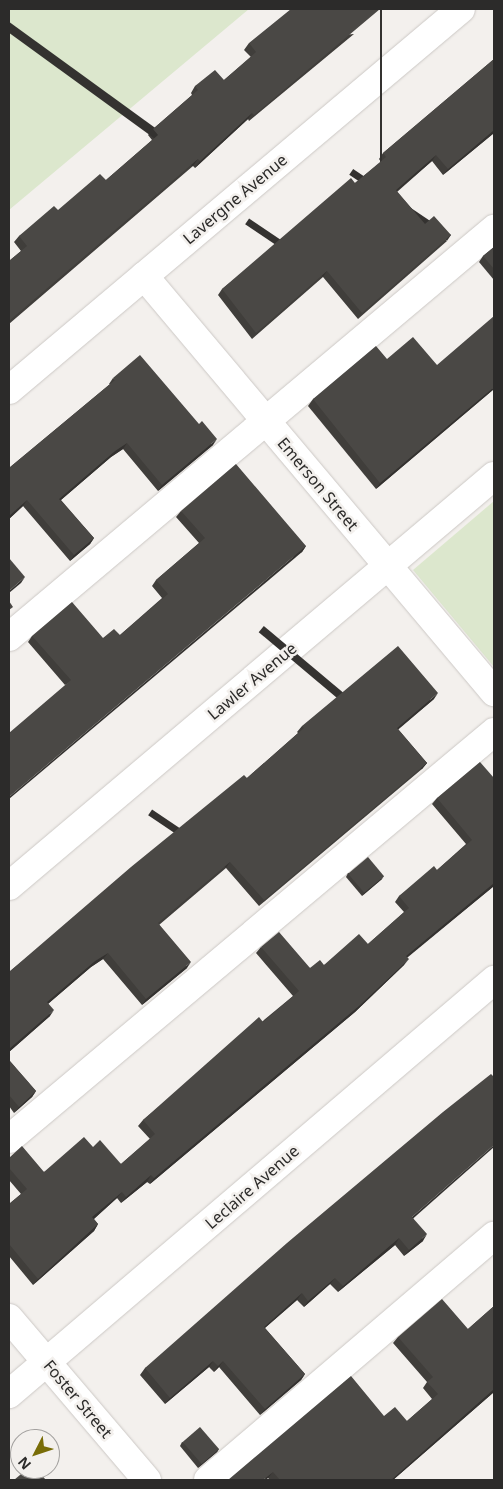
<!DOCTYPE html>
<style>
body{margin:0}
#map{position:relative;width:503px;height:1489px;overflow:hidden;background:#f3f0ed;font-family:"Noto Sans",sans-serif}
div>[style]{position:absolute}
.green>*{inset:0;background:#dce7cd}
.roads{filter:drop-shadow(0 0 1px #ccc8c5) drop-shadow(0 0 1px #ccc8c5)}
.minor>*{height:28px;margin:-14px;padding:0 14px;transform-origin:14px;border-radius:14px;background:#fff}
.wall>*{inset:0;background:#403e3b}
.shaded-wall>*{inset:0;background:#343230;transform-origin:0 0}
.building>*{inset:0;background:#4a4845;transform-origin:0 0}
span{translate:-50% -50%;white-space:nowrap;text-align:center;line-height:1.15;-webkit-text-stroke:5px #f3f0ed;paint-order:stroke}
.street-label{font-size:16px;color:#2c2b2a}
.frame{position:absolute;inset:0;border:10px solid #2c2b2a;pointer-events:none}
.north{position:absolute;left:10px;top:1429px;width:50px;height:50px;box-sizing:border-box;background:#f3f0ed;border:1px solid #a3a19f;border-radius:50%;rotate:229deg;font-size:14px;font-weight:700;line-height:20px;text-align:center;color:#2c2b2a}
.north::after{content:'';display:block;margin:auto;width:18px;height:22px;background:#796d08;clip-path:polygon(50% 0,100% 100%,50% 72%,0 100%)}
</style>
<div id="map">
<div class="green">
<div style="clip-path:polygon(9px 9px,249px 9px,9px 210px)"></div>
<div style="clip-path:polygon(494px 501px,494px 667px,413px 570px)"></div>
</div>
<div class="roads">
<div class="minor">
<div style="left:144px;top:276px;width:544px;rotate:49.92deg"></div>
<div style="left:9px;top:390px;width:591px;rotate:-40.13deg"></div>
<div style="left:9px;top:637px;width:634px;rotate:-40.07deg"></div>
<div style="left:9px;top:886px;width:635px;rotate:-40.21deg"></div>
<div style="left:9px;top:1139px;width:633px;rotate:-40deg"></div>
<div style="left:9px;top:1318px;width:213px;rotate:49.6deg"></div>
<div style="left:9px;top:1394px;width:638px;rotate:-40.48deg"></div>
<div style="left:208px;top:1480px;width:376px;rotate:-40.5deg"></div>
</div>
</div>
<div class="wall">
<div style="clip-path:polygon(354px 34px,249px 121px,248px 119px,195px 168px,193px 166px,9px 324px,9px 261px,21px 251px,14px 242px,19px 236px,106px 180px,152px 140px,148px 135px,153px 129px,192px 95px,191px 93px,195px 86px,224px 80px,251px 57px,244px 50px,249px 43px)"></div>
<div style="clip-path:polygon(494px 59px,494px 133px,443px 175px,432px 161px,397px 192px,425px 224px,447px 241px,358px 319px,323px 277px,252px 339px,218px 295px,222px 289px,355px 183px,381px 162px,379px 159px,383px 153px)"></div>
<div style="clip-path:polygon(494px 247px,494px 280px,479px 262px,483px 256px)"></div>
<div style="clip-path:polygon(387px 359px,437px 365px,494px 389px,376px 489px,308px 406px,313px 399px)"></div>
<div style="clip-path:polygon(113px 378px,213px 445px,158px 491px,123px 449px,111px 457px,61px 500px,94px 538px,90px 544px,70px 561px,23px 506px,9px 519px,9px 468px,110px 384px,109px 384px)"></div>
<div style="clip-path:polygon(181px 511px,306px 546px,302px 552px,65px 685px,28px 642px,32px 636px,103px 638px,120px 635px,162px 598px,152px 586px,156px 580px,199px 543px,176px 517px)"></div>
<div style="clip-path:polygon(434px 699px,398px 729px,427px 763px,422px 769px,259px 906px,226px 868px,159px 925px,187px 968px,142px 1005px,103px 959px,91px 967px,48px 1004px,50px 1016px,9px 1052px,9px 972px,247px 778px,298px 733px,297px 732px,302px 726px)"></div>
<div style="clip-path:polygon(494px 778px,494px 886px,407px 957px,404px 965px,355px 1012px,150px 1184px,147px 1182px,121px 1203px,117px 1198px,94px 1219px,98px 1224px,94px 1231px,33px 1285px,9px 1256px,9px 1204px,21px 1194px,9px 1180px,9px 1158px,44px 1172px,93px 1147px,121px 1164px,150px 1139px,138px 1126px,143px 1120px,293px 996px,256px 953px,261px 947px,310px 968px,324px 965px,368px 944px,404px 912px,395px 902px,399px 896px,437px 870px,466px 844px,432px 804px,437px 798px)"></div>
<div style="clip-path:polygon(348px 873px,382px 879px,362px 896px,346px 877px)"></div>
<div style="clip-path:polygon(9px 1060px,36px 1091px,32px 1097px,14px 1113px,9px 1106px)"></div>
<div style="clip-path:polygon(413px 1218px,423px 1241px,404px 1256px,395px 1245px,338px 1292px,330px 1284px,304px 1307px,297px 1300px,265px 1328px,305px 1374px,301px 1380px,260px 1415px,219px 1367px,214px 1372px,209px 1367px,165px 1404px,140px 1375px,145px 1368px)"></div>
<div style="clip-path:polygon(494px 1306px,494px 1392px,393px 1480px,270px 1480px,268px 1478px,228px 1480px,384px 1416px,407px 1421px,432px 1399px,423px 1388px,427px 1382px,393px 1343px,398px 1337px,468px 1329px)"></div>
<div style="clip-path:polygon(182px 1442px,219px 1449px,217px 1452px,198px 1468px,180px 1446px)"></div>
</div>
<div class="shaded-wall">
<div style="left:380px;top:9px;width:2px;height:165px"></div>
<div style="clip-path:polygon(252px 113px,248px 119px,195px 168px,200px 161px)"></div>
<div style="clip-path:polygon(494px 130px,494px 133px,443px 175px,448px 169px)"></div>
<div style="clip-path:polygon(436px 155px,432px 161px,391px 196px,396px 190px)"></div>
<div style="left:198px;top:159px;width:9px;height:249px;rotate:126deg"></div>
<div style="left:451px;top:235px;width:7px;height:118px;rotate:124deg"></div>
<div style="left:327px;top:271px;width:7px;height:94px;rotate:124deg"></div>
<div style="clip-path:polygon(494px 387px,494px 389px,376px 489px,380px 483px)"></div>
<div style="clip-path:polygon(217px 439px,213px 445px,158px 491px,162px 485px)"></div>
<div style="clip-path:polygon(127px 443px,123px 449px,111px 457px,55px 505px,59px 499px,115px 451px)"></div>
<div style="clip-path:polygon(27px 500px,23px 506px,9px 519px,9px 516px)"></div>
<div style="clip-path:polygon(94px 538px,90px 544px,70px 561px,74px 555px)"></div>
<div style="clip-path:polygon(306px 546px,302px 552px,9px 799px,9px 797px)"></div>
<div style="clip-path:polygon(25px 577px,21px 583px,9px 593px,9px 591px)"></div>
<div style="clip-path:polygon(438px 693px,434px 699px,393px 734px,397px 728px)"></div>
<div style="left:427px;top:763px;width:8px;height:213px;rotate:130deg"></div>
<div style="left:230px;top:862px;width:7px;height:94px;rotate:124deg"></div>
<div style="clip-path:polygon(384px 876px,382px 879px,362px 896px,365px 892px)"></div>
<div style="clip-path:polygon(494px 883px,494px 886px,402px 962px,406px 956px)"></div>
<div style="clip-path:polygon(108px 953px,103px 959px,91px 967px,43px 1008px,47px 1002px,95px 961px)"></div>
<div style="clip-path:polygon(409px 959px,404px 965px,355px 1012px,150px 1184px,154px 1178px)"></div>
<div style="clip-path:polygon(191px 962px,187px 968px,142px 1005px,146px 999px)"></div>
<div style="clip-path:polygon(54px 1010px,50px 1016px,9px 1052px,9px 1049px)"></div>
<div style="clip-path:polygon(36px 1091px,32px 1097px,14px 1113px,19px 1107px)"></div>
<div style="clip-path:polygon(494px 1145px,494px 1147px,408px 1223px,412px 1217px)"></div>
<div style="clip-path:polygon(151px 1175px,147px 1182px,121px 1203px,126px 1197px)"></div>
<div style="clip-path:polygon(122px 1192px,117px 1198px,88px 1224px,92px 1217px)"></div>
<div style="clip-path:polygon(98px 1224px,94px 1231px,33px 1285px,38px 1279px)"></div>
<div style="clip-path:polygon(427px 1234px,423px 1241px,404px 1256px,409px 1250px)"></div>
<div style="clip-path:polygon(399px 1238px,395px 1245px,338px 1292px,343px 1286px)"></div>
<div style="clip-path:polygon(335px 1278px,330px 1284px,304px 1307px,308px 1301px)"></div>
<div style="clip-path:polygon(302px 1293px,297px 1300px,259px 1333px,264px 1327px)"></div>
<div style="clip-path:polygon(213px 1361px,209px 1367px,165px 1404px,170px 1398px)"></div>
<div style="clip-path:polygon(223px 1361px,219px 1367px,214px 1372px,218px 1366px)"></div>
<div style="clip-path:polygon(305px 1374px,301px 1380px,260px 1415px,265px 1409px)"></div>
<div style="clip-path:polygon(494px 1389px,494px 1392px,393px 1480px,391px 1480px)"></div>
<div style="clip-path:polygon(219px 1449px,217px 1452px,198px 1468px,201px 1464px)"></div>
<div style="clip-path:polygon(273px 1472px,268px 1478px,266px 1480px,263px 1480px)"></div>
</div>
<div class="building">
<div style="clip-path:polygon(291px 9px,380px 9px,254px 115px,252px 113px,200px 161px,198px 159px,9px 321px,9px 261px,27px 246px,19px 236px,54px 206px,58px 210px,100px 174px,106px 180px,158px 135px,153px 129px,198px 90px,195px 86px,215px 70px,224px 80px,256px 52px,249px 43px)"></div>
<div style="clip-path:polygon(494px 59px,494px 130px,448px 169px,436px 155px,396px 190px,425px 224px,434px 216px,451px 235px,362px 313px,327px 271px,256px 333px,222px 289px,351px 178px,355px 183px,386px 157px,383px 153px)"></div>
<div style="clip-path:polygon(494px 247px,494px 269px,483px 256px)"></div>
<div style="clip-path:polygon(494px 316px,494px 387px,380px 483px,313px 399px,376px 346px,387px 359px,413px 337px,437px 365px)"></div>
<div style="clip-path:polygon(140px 355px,199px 424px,202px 421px,217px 439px,162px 485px,127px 443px,115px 451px,59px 499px,94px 538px,74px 555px,27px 500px,9px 516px,9px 468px,115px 380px,113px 378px)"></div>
<div style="clip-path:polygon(236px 464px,306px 546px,9px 797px,9px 733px,71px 680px,32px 636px,72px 602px,103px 638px,114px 629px,120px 635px,168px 594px,156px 580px,205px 538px,181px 511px)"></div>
<div style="clip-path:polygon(9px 558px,25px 577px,9px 591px)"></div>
<div style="clip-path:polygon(9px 601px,13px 607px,9px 610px)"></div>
<div style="clip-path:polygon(398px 646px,438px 693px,397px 728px,427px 763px,264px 900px,230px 862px,158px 923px,191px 962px,146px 999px,108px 953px,95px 961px,47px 1002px,54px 1010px,9px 1049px,9px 972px,131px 867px,244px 775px,247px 778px,304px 728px,302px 726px)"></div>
<div style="clip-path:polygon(480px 762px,494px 778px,494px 883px,406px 956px,409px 959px,359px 1006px,154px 1178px,151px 1175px,126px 1197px,122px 1192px,92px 1217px,98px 1224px,38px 1279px,9px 1244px,9px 1204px,27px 1189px,9px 1168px,9px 1158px,22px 1146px,44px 1172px,84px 1137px,93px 1147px,100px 1140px,121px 1164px,155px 1134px,143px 1120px,259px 1017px,263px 1022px,299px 991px,261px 947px,279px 932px,310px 968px,320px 960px,324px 965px,359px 934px,368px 944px,409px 908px,399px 896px,434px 866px,437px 870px,472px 840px,437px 798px)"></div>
<div style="left:368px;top:857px;width:25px;height:26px;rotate:50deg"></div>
<div style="clip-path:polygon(9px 1060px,36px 1091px,19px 1107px,9px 1095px)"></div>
<div style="clip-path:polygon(491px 1074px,493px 1076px,494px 1075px,494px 1145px,412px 1217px,427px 1234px,409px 1250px,399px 1238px,343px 1286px,335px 1278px,308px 1301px,302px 1293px,264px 1327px,305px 1374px,265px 1409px,223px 1361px,218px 1366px,213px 1361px,170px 1398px,145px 1368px,287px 1243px,443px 1112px)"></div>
<div style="clip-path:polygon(442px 1299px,468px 1329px,494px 1306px,494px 1389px,391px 1480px,280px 1480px,273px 1472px,263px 1480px,228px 1480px,351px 1376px,384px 1416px,395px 1407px,407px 1421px,438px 1394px,427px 1382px,433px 1377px,398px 1337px)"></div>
<div style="left:200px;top:1427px;width:29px;height:23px;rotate:49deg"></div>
<div style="clip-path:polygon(27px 1469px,36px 1469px,46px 1480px,14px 1480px)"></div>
</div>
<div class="street-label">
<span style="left:235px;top:199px;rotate:-40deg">Lavergne Avenue</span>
<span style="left:318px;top:484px;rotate:50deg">Emerson Street</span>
<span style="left:252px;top:681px;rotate:-40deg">Lawler Avenue</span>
<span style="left:252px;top:1187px;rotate:-41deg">Leclaire Avenue</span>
<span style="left:78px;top:1399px;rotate:50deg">Foster Street</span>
</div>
<div class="frame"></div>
<div class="north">N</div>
</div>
